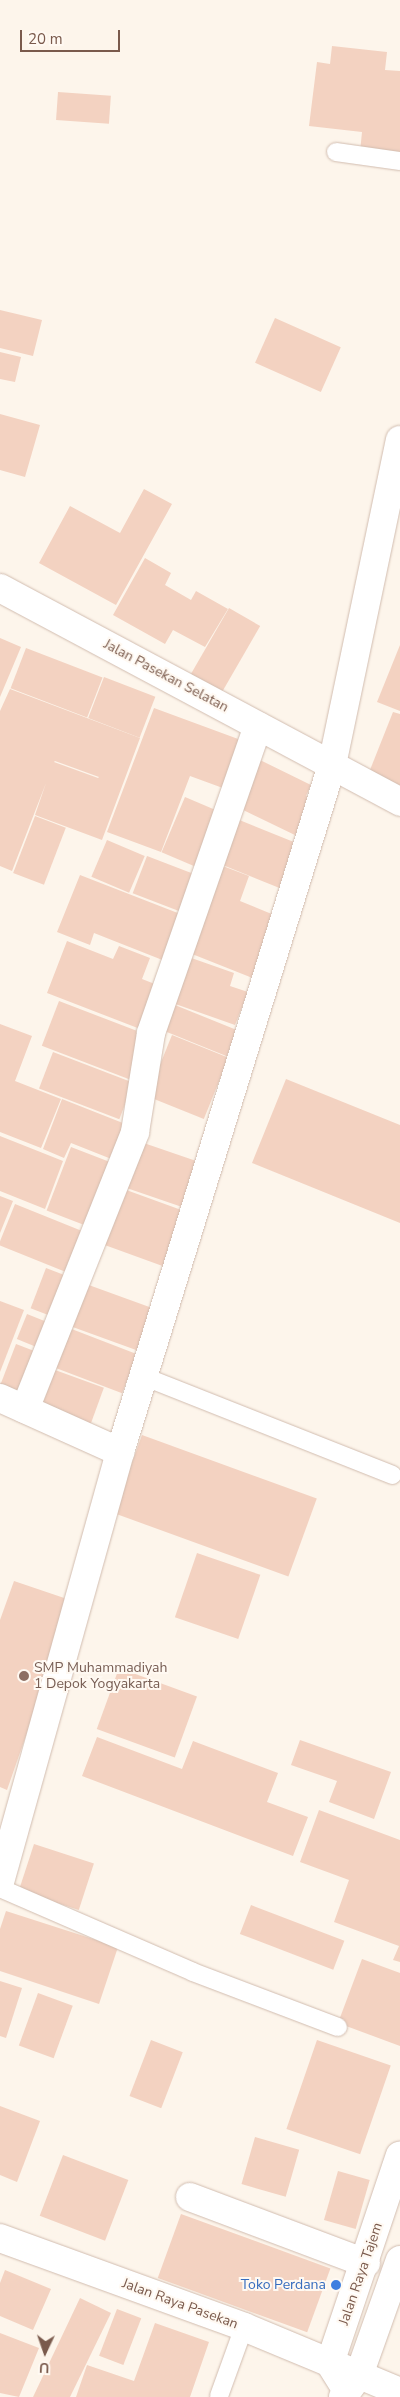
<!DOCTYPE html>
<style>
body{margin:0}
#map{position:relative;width:400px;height:2397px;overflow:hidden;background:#fdf5eb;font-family:"Nunito Sans",sans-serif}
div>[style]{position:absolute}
.building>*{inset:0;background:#f3d2c1;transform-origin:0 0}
.roads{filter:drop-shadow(0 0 1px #d1bcaf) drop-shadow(0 0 1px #d1bcaf)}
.service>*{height:18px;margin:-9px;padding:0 9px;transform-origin:9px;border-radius:9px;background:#fff}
.minor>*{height:28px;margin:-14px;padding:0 14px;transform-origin:14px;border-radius:14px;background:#fff}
.tertiary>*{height:28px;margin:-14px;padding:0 14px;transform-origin:14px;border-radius:14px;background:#fff}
.secondary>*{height:28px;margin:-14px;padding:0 14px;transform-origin:14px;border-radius:14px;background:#fff}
.dots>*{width:14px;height:14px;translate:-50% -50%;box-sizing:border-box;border:2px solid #fff9f2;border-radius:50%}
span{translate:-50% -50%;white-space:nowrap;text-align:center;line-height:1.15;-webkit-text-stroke:4px #fff9f2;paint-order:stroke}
.street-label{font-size:14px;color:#7a5a4c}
.education-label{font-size:14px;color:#785e54}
.left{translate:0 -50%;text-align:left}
.shop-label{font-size:14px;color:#366cbe}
.right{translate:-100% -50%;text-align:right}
.north{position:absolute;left:20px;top:2327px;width:50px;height:50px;-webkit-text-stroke:4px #fff9f2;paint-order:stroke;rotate:183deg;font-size:14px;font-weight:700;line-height:20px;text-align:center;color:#7a5a4c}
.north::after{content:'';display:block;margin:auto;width:18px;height:22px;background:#7a5a4c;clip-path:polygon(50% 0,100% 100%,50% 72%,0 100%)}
.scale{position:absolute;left:20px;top:30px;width:100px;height:22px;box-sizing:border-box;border:2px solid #7a5a4c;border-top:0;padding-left:6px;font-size:15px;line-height:18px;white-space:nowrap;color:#7a5a4c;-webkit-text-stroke:4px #fff9f2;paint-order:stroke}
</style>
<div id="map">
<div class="building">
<div style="clip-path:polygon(332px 46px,387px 52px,385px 70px,400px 71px,400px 157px,360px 152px,362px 132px,309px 126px,317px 62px,330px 64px)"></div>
<div style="left:58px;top:92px;width:53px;height:28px;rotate:4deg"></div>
<div style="clip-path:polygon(0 310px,42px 320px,33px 356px,0 348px)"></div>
<div style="left:275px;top:318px;width:72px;height:49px;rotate:24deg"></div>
<div style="clip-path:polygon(0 352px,21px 357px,15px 382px,0 379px)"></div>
<div style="clip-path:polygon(0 414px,40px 425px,25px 477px,0 470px)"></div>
<div style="clip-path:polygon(144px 489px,172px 504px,116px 605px,39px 563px,70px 506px,120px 533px)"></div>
<div style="clip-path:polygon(145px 558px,171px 573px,165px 585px,191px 600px,196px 591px,228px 609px,205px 647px,173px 630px,165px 644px,113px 615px)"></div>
<div style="left:229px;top:608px;width:36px;height:84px;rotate:30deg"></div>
<div style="clip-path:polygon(0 638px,21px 647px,0 697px)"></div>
<div style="clip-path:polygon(400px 645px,400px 711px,377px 702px)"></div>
<div style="left:26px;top:648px;width:82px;height:43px;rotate:21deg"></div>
<div style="left:104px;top:677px;width:55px;height:44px;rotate:21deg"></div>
<div style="clip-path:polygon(evenodd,10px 689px,140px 738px,102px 840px,35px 815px,46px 783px,12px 871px,0 866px,0 711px,10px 689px,55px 761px,99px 777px,98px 778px,54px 762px,55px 761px)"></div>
<div style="clip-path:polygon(154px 708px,249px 743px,231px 791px,190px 776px,161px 852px,107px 832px)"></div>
<div style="clip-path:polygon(393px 712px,400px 714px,400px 788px,368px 775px)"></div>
<div style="clip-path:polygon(258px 759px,311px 785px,306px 796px,316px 801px,299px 837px,235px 806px)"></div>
<div style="left:185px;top:797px;width:44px;height:60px;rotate:23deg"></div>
<div style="left:35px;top:816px;width:33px;height:61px;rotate:21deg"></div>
<div style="left:232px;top:817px;width:74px;height:48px;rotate:22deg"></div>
<div style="left:107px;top:840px;width:41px;height:40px;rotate:23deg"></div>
<div style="left:147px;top:856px;width:60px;height:40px;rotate:21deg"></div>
<div style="clip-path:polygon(215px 863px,249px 876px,240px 901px,279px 917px,255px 979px,182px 950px)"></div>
<div style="clip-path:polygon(80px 875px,188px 917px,170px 963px,94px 933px,90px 945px,57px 932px)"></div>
<div style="clip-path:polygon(67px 941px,113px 959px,119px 946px,150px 958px,142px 979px,165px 988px,148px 1032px,47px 993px)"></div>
<div style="clip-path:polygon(180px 954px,234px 973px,230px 986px,248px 992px,235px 1025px,164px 1000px)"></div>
<div style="left:59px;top:1001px;width:95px;height:48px;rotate:21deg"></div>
<div style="left:165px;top:1001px;width:78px;height:28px;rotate:22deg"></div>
<div style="clip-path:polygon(0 1024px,32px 1036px,15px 1081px,61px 1099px,41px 1148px,0 1132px)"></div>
<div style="left:172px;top:1035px;width:61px;height:66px;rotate:22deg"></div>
<div style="left:53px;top:1052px;width:86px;height:39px;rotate:21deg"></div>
<div style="clip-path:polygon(286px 1079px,400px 1125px,400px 1223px,252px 1163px)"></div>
<div style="clip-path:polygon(62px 1099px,133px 1127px,119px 1162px,71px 1143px,64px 1158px,43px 1149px)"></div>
<div style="clip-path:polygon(0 1136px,63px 1161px,45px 1209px,0 1191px)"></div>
<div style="left:135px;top:1140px;width:74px;height:48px;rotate:19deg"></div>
<div style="left:71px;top:1147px;width:50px;height:68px;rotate:21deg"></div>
<div style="left:118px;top:1187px;width:74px;height:59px;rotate:20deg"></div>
<div style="clip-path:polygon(0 1196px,13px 1201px,0 1233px)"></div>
<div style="left:15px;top:1204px;width:79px;height:44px;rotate:22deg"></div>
<div style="left:46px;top:1268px;width:30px;height:43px;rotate:21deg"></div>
<div style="left:86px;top:1284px;width:77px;height:45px;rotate:20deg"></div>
<div style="clip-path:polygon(0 1301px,24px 1310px,0 1372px)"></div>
<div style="left:27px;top:1314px;width:27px;height:27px;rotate:22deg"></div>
<div style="left:69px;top:1328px;width:73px;height:42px;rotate:21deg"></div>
<div style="left:16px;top:1344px;width:28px;height:48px;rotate:21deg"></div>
<div style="left:55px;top:1370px;width:52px;height:42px;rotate:20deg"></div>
<div style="left:142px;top:1435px;width:186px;height:83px;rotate:20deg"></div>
<div style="left:197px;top:1553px;width:67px;height:68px;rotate:19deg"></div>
<div style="clip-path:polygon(14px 1581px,73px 1601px,7px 1790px,0 1787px,0 1620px)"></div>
<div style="left:119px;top:1668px;width:83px;height:65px;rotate:20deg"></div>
<div style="clip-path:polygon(97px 1737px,182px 1769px,193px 1741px,278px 1773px,267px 1802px,308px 1817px,293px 1856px,82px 1776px)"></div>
<div style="clip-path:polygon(300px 1740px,391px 1772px,374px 1819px,329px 1802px,337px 1781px,291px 1765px)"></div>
<div style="clip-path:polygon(319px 1810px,400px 1840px,400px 1962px,393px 1960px,399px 1946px,334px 1922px,349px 1880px,300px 1862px)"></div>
<div style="left:34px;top:1844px;width:63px;height:49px;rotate:18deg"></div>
<div style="left:251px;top:1905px;width:100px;height:31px;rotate:21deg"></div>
<div style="clip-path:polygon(6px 1911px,118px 1947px,99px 2004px,0 1971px,0 1929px)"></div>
<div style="clip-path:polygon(362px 1959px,400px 1973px,400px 2046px,338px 2023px)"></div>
<div style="clip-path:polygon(0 1981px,22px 1988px,6px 2038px,0 2036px)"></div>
<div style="left:38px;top:1993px;width:37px;height:56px;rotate:20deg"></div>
<div style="left:151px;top:2040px;width:34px;height:60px;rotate:21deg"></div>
<div style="left:317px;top:2040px;width:78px;height:94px;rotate:19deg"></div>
<div style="clip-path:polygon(0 2106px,40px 2121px,17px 2182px,0 2175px)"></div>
<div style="left:255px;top:2137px;width:46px;height:49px;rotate:16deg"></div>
<div style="left:63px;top:2155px;width:70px;height:65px;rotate:21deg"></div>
<div style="left:338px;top:2171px;width:33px;height:51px;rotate:16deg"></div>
<div style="left:181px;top:2214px;width:159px;height:68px;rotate:20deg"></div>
<div style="clip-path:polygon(5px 2270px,51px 2289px,33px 2330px,0 2316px,0 2283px)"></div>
<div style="clip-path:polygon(80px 2298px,111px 2313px,70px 2397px,33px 2397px)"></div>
<div style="left:117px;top:2309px;width:26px;height:50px;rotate:21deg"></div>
<div style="clip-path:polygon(155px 2323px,209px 2342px,190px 2397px,76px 2397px,87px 2365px,134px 2381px)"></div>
<div style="clip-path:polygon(0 2333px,39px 2348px,19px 2397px,0 2393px)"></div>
</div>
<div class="roads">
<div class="service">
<div style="left:336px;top:152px;width:65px;rotate:8deg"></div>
<div style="left:145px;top:1377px;width:266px;rotate:21.6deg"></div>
<div style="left:0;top:1888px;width:210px;rotate:23.5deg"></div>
<div style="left:193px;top:1972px;width:155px;rotate:20.8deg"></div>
<div style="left:219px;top:2396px;width:73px;rotate:-70.1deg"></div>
</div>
<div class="minor">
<div style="left:0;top:588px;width:454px;rotate:28.1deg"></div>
<div style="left:0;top:1398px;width:132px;rotate:24.2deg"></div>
<div style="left:25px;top:1409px;width:298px;rotate:-68.3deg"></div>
<div style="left:135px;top:1132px;width:100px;rotate:-80.8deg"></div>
<div style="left:151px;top:1033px;width:325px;rotate:-70.8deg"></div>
<div style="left:0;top:1882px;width:446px;rotate:-74.4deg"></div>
<div style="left:120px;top:1452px;width:719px;rotate:-72.85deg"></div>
<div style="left:332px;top:765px;width:332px;rotate:-78.2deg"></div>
<div style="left:190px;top:2197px;width:188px;rotate:20.6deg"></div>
</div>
<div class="tertiary">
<div style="left:0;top:2238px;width:260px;rotate:20deg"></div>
<div style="left:244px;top:2327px;width:169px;rotate:22.6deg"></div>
</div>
<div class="secondary">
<div style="left:346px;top:2389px;width:31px;rotate:-122deg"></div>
<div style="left:330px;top:2363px;width:219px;rotate:-71.4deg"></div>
<div style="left:343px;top:2397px;width:27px;rotate:-54deg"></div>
<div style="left:359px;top:2375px;width:122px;rotate:-70.4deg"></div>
</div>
</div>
<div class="dots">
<div style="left:24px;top:1676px;background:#8d6e63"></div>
<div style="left:336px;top:2285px;background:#3f7fe0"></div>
</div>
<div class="street-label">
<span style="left:166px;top:676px;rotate:28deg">Jalan Pasekan Selatan</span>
<span style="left:361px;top:2274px;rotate:-71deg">Jalan Raya Tajem</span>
<span style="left:180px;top:2304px;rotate:20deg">Jalan Raya Pasekan</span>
</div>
<div class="education-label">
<span class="left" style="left:34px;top:1676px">SMP Muhammadiyah<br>1 Depok Yogyakarta</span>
</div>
<div class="shop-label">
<span class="right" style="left:326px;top:2285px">Toko Perdana</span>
</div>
<div class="north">U</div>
<div class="scale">20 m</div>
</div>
